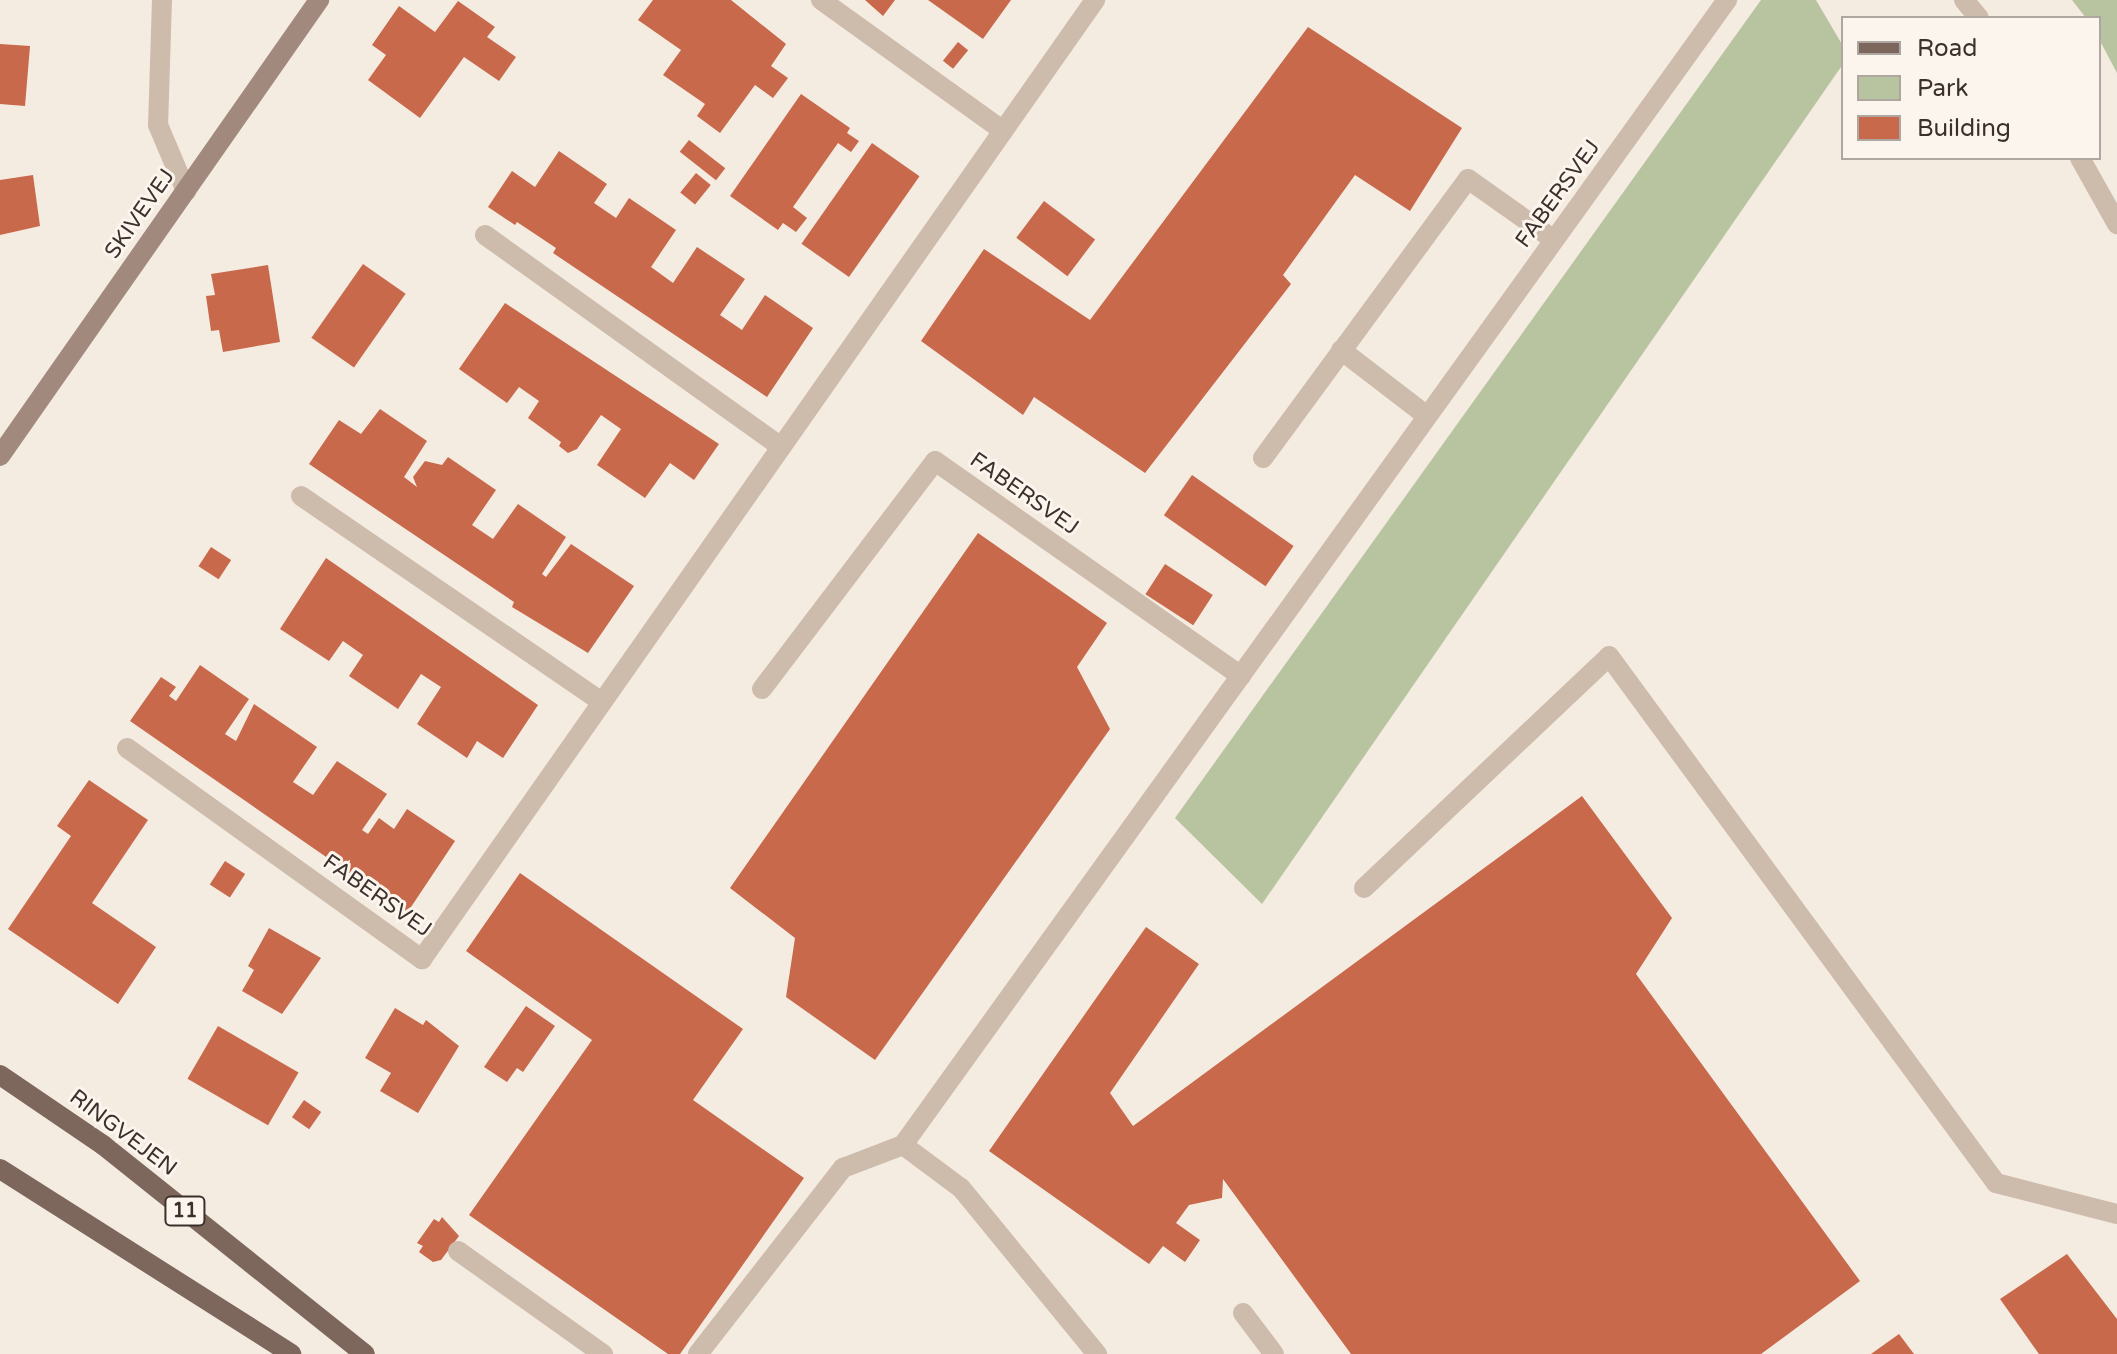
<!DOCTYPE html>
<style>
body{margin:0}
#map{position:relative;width:2117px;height:1354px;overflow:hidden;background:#f4ebe1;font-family:"Varela Round",sans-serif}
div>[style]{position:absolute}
.green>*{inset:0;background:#b8c4a0}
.building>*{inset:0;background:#c8694b;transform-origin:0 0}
.lane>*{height:20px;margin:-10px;padding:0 10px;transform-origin:10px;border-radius:10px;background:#cdbbac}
.street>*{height:20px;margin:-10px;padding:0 10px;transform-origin:10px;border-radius:10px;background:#cdbbac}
.secondary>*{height:20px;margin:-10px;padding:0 10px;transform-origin:10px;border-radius:10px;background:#a18a7d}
.primary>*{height:20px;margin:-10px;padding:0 10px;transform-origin:10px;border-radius:10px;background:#7d675c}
span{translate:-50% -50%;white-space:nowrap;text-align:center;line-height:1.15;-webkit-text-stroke:6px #fbf5ee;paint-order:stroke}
.shield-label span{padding:2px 6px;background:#fbf5ee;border:2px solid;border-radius:6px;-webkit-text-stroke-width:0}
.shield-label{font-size:20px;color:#3b302b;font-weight:700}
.street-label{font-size:22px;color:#3b302b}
.legend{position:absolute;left:1841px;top:16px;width:260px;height:144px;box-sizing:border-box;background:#fbf5ee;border:2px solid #aea6a0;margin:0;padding:10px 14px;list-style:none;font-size:24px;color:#3b302b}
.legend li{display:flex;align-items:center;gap:16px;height:40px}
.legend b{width:40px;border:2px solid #aea6a0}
</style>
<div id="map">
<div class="green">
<div style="clip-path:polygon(1761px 0,1816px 0,1843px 46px,1843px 64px,1262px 904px,1175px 818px)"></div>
<div style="clip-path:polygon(2072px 0,2117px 0,2117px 73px,2099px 39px,2099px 18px,2086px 18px)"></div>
</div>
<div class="building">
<div style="clip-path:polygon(653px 0,731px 0,786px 44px,771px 66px,788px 78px,773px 98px,755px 85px,720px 133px,697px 116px,705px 104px,663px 75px,681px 50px,638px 20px)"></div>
<div style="clip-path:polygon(865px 0,895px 0,883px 16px)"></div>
<div style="clip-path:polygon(928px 0,1011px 0,983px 39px)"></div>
<div style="clip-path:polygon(458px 1px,495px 27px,487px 37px,516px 57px,499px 81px,464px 57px,420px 118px,368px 80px,386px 55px,372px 45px,399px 6px,435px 32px)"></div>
<div style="clip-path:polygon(1308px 27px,1462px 128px,1410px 211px,1355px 175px,1283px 275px,1291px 284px,1145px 473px,1034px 397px,1023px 415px,921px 341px,984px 249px,1090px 320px)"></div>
<div style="left:958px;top:42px;width:13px;height:24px;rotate:39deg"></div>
<div style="clip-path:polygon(0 44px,30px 46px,25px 106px,0 104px)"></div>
<div style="clip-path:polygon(801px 94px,850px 128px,847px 133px,859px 141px,851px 152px,838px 143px,793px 207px,807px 218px,796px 232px,783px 223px,778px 230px,730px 196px)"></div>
<div style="left:689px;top:140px;width:46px;height:15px;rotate:38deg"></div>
<div style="left:872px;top:143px;width:58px;height:123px;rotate:35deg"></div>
<div style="clip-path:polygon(559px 151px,607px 184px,594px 203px,616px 218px,629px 198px,676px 230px,651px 267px,673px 283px,697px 247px,745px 279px,720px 315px,742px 330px,765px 295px,813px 328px,767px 397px,553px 253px,556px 248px,517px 222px,515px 225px,488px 207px,512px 171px,535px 187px)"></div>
<div style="left:696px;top:173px;width:19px;height:25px;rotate:39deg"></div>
<div style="clip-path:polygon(33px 175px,40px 226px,0 235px,0 180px)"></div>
<div style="left:1044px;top:201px;width:64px;height:46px;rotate:37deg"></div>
<div style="left:363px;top:264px;width:52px;height:90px;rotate:35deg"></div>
<div style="clip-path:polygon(268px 265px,280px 342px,223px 352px,219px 330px,211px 331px,206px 296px,215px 295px,211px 274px)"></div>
<div style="clip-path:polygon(505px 303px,719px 444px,694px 480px,670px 463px,645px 498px,597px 465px,621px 429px,601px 415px,577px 449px,568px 453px,559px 446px,561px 442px,528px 418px,539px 401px,519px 387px,507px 403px,459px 369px)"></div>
<div style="clip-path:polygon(380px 409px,427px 441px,404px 477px,417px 487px,413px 477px,425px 461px,442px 465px,448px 457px,496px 490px,472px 525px,493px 539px,518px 504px,566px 537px,542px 574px,546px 577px,571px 544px,634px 586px,588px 653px,512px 607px,514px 602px,309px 464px,339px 420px,361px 434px)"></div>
<div style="left:1192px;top:475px;width:124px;height:49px;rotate:35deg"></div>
<div style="clip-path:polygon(978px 533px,1107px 623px,1077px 667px,1110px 729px,875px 1060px,786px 997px,795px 938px,730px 888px)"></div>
<div style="left:211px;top:547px;width:24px;height:23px;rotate:33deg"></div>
<div style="clip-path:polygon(326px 558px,538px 705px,503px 758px,477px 741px,467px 758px,417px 724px,441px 687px,421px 674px,398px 709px,349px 676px,363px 655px,343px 641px,329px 661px,280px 629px)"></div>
<div style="left:1165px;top:564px;width:57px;height:36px;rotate:33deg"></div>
<div style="clip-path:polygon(200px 665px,249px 699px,225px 734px,236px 741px,254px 704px,317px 747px,293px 782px,313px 795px,337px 761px,387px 794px,362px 830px,368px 834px,379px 818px,394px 829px,407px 809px,455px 841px,407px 913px,130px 721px,161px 677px,176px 687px,169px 696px,176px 701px)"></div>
<div style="clip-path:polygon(89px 780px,148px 820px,92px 903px,156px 947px,118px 1004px,8px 929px,71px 836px,57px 826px)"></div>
<div style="clip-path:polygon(1582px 796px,1672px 918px,1636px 974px,1860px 1281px,1761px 1354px,1351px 1354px,1223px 1179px,1222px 1198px,1189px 1205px,1176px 1223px,1200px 1240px,1185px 1262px,1163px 1246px,1149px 1264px,989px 1151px,1146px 927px,1199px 964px,1110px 1093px,1133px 1126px)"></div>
<div style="left:225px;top:861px;width:24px;height:28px;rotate:33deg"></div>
<div style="clip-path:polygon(520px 873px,743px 1029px,693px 1100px,804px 1178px,680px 1354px,668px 1354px,469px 1215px,592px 1040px,466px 951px)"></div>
<div style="clip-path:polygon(269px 928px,321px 958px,282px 1014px,242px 991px,254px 970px,248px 966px)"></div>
<div style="clip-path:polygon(526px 1006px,555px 1026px,523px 1072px,517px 1068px,507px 1082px,484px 1067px)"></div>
<div style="clip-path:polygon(395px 1008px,423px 1025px,426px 1020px,459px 1046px,418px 1113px,380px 1091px,391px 1073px,365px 1058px)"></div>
<div style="left:218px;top:1026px;width:93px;height:61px;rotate:30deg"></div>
<div style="left:304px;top:1100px;width:21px;height:21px;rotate:35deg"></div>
<div style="clip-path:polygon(442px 1217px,459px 1236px,441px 1260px,433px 1262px,419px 1252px,423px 1246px,417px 1243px,434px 1219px,439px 1222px)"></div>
<div style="clip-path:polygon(2067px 1254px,2117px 1319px,2117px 1354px,2039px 1354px,2000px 1299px)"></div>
<div style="clip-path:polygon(1899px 1334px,1914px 1354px,1871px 1354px)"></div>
</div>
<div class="lane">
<div style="left:1341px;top:350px;width:108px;rotate:37.5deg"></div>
<div style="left:1263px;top:458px;width:346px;rotate:-53.7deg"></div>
<div style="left:1468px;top:179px;width:105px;rotate:35.3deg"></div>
<div style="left:762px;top:689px;width:286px;rotate:-52.8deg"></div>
<div style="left:935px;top:461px;width:374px;rotate:35.1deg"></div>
<div style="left:1364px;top:888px;width:337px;rotate:-43.4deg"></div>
<div style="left:1609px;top:656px;width:654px;rotate:53.71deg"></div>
<div style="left:1996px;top:1183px;width:125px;rotate:14.4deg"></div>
<div style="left:903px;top:1145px;width:72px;rotate:36.6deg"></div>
<div style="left:961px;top:1188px;width:215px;rotate:50.7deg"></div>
<div style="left:458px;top:1251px;width:178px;rotate:35.4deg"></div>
<div style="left:1243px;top:1313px;width:51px;rotate:52.9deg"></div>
<div style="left:698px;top:1354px;width:236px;rotate:-52.1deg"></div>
<div style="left:843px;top:1168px;width:64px;rotate:-21deg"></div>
<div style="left:903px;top:1145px;width:1411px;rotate:-54.26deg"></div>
</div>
<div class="street">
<div style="left:162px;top:0;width:125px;rotate:91.8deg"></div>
<div style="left:158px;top:125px;width:72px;rotate:67deg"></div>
<div style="left:821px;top:0;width:224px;rotate:35.7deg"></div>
<div style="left:1964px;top:0;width:23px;rotate:50deg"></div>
<div style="left:2080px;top:158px;width:76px;rotate:60.7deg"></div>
<div style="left:485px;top:235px;width:364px;rotate:35.6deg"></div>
<div style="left:301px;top:496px;width:365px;rotate:34.4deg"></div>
<div style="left:127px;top:748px;width:363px;rotate:35.6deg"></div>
<div style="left:422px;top:959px;width:1172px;rotate:-54.94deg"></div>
</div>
<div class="secondary">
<div style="left:0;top:456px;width:557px;rotate:-55.02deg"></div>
</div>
<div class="primary">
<div style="left:0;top:1075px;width:125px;rotate:34.2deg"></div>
<div style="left:103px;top:1145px;width:335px;rotate:38.6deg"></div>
<div style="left:0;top:1169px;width:345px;rotate:32.4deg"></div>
</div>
<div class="shield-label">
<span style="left:185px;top:1211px">11</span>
</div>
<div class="street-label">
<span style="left:1558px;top:194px;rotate:-54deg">FABERSVEJ</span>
<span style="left:140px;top:214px;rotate:-55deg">SKIVEVEJ</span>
<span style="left:1024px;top:494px;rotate:35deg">FABERSVEJ</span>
<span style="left:377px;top:896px;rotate:35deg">FABERSVEJ</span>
<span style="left:123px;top:1133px;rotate:37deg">RINGVEJEN</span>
</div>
<ul class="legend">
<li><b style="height:10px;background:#7d675c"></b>Road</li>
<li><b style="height:22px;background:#b8c4a0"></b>Park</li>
<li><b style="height:22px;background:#c8694b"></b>Building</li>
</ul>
</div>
